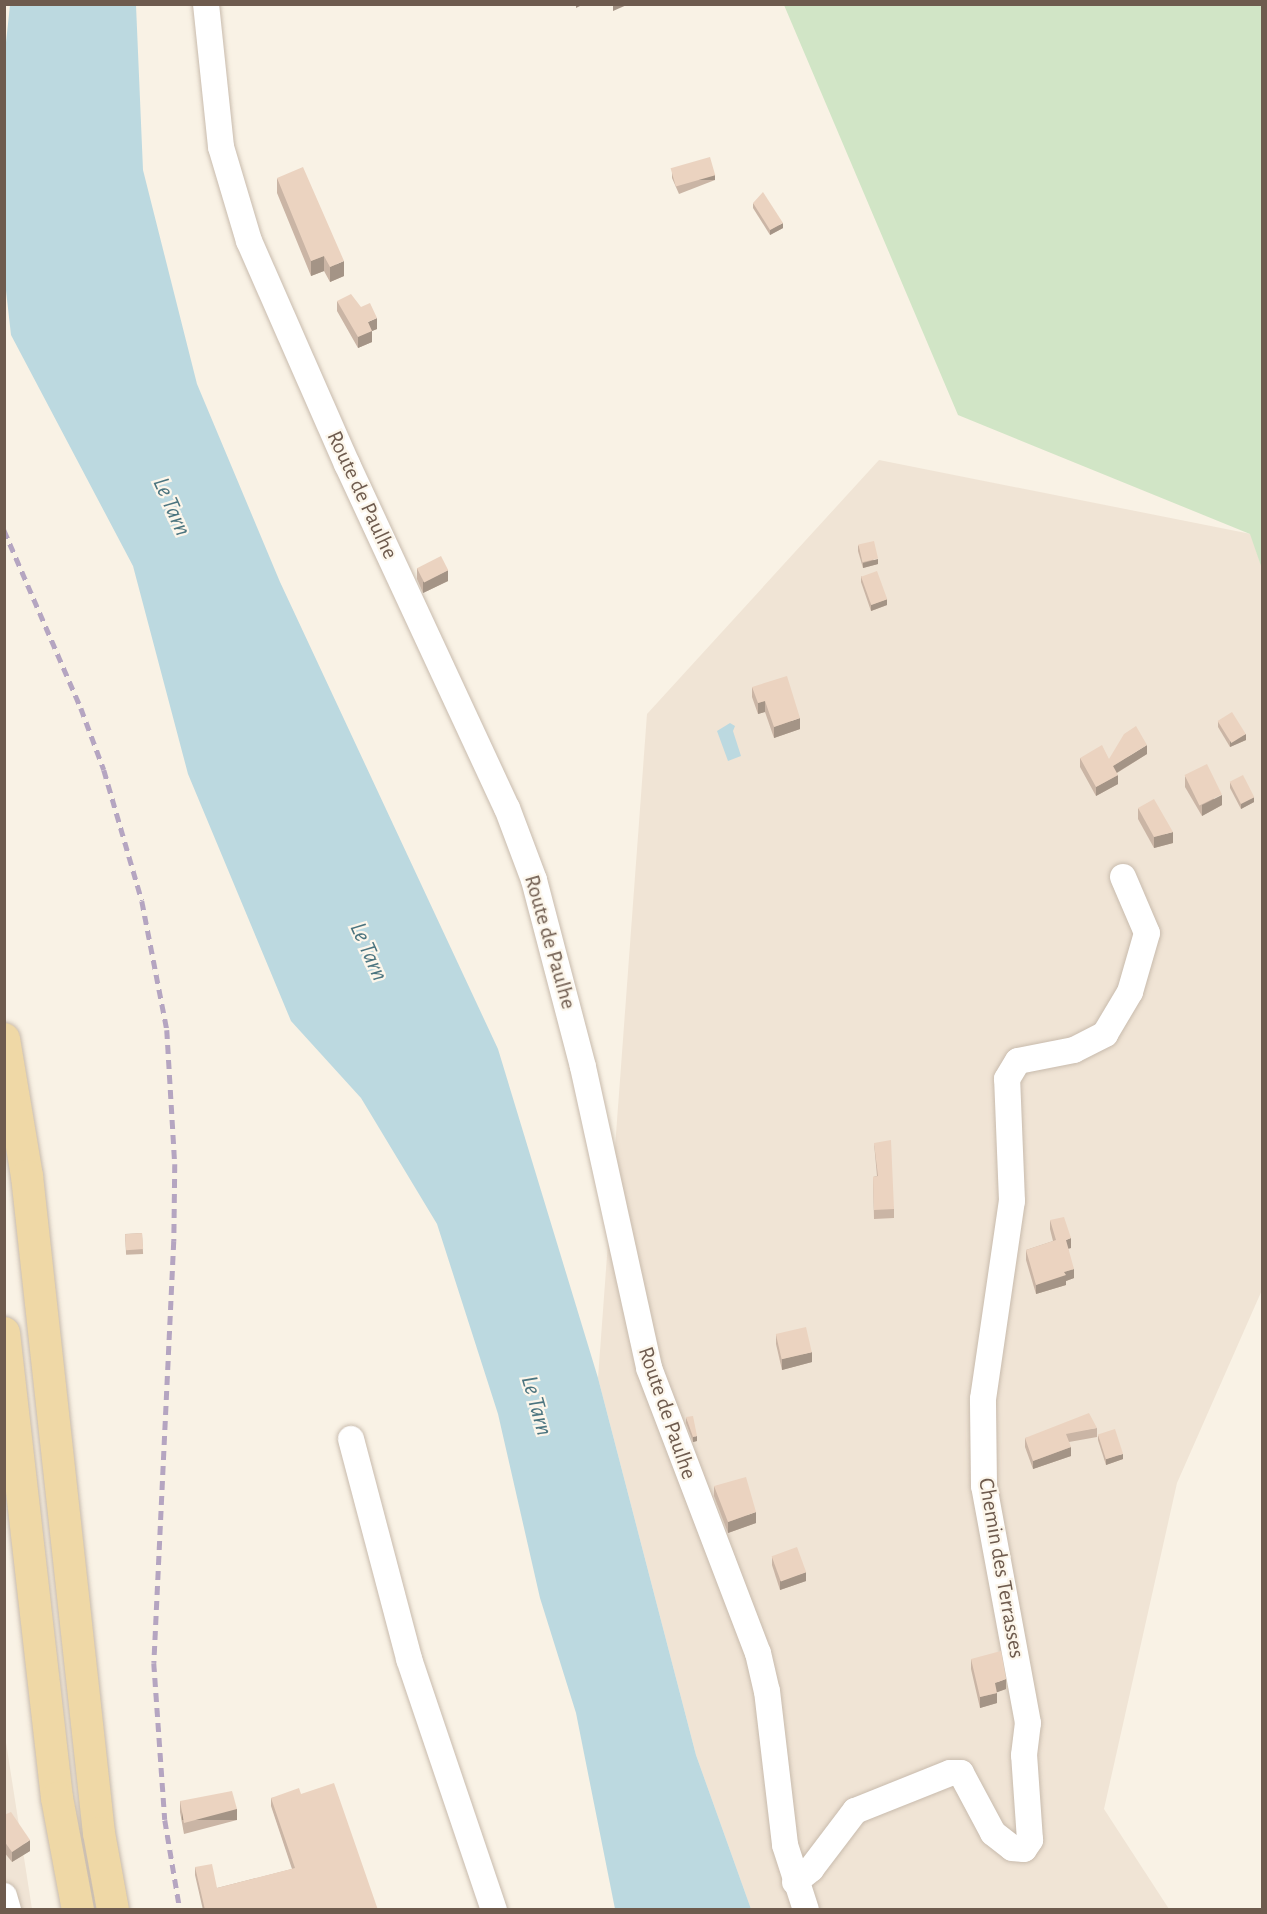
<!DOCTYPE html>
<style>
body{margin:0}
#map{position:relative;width:1267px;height:1914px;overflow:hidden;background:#f9f2e5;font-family:"Alegreya Sans",sans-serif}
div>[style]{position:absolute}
.residential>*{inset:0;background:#f0e4d5}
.green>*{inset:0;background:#d1e5c6}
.water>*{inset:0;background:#bcd9e0}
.roads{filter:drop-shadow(0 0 2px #c8bbad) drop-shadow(0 0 2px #c8bbad)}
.minor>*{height:26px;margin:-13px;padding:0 13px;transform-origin:13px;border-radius:13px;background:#fff}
.major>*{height:32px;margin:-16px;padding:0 16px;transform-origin:16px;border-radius:16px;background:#efd8a6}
.rail>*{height:4.5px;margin-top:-2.25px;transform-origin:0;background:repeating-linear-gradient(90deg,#b5a5c1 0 9px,transparent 0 15px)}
.wall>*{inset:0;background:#cab5a5;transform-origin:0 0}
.shaded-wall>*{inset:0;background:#a49486;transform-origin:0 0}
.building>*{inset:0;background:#ebd3c0;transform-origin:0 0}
span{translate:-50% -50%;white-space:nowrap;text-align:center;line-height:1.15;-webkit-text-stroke:4.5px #fcf6eb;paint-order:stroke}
.street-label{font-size:22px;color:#6e5b4e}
.water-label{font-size:24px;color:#4b747f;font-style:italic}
.frame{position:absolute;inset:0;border:6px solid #6e5b4e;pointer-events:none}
</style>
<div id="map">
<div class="residential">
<div style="clip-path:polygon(879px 460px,1251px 534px,1262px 569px,1262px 1290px,1177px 1483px,1104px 1809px,1169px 1909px,751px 1909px,696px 1755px,598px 1378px,647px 714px)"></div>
<div style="clip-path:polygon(5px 1736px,32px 1909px,5px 1909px)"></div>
</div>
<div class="green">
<div style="clip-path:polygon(784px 5px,1262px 5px,1262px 569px,1250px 534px,958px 415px)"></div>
</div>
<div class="water">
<div style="clip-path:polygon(10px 5px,136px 5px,143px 170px,197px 384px,280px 582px,498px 1049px,598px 1378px,696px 1755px,751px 1909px,615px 1909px,576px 1713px,540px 1598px,498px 1414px,437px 1224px,361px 1098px,291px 1021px,188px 774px,133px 566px,11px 335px,4px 273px,4px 61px)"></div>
<div style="clip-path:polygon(730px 723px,735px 726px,733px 731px,741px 756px,728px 761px,717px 731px)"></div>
</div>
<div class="roads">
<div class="minor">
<div style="left:206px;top:4px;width:144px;rotate:84deg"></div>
<div style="left:221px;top:147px;width:98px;rotate:73.4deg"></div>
<div style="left:249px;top:241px;width:244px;rotate:66.3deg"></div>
<div style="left:347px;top:464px;width:379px;rotate:65.1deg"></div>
<div style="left:507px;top:808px;width:77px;rotate:69.4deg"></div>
<div style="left:534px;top:880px;width:193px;rotate:75.3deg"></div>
<div style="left:583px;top:1067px;width:308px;rotate:77.6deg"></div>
<div style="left:649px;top:1368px;width:305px;rotate:69.1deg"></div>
<div style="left:758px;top:1653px;width:39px;rotate:77deg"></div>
<div style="left:767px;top:1691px;width:155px;rotate:83.3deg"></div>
<div style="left:785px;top:1845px;width:68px;rotate:72.1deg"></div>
<div style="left:351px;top:1439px;width:228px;rotate:75.2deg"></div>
<div style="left:409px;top:1659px;width:265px;rotate:71.3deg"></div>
<div style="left:795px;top:1882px;width:21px;rotate:-39deg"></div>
<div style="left:811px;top:1869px;width:73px;rotate:-52.8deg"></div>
<div style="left:855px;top:1811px;width:102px;rotate:-21.8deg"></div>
<div style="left:950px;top:1773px;width:11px"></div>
<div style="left:961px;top:1773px;width:68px;rotate:61.9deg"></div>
<div style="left:993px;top:1833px;width:24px;rotate:38deg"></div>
<div style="left:1012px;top:1848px;width:12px;rotate:5deg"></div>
<div style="left:1024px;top:1849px;width:11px;rotate:-56deg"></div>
<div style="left:1030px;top:1840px;width:85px;rotate:-94deg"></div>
<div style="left:1024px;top:1755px;width:32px;rotate:-83deg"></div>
<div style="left:1028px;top:1723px;width:241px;rotate:-100.5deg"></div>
<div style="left:984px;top:1486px;width:87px;rotate:-90.7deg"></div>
<div style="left:983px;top:1399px;width:200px;rotate:-81.7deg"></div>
<div style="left:1012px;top:1201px;width:122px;rotate:-92.3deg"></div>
<div style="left:1007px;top:1079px;width:21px;rotate:-59deg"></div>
<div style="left:1018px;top:1061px;width:57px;rotate:-11.1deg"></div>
<div style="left:1074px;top:1050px;width:35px;rotate:-27deg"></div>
<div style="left:1105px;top:1034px;width:49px;rotate:-59.2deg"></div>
<div style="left:1130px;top:992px;width:61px;rotate:-73.9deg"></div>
<div style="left:1147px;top:933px;width:61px;rotate:-113.2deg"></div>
<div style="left:4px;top:1896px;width:15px;rotate:74deg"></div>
</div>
<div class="major">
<div style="left:4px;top:1039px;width:139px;rotate:80.5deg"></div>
<div style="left:27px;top:1176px;width:661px;rotate:83.75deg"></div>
<div style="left:99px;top:1833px;width:78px;rotate:79.7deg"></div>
<div style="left:4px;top:1333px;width:468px;rotate:83.5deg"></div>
<div style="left:57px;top:1798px;width:114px;rotate:79.4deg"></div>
</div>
</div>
<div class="rail">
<div style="left:4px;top:530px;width:194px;rotate:66.6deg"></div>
<div style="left:81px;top:708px;width:66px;rotate:69.6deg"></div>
<div style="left:104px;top:770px;width:136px;rotate:73.8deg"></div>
<div style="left:142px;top:901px;width:131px;rotate:79deg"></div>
<div style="left:167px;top:1030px;width:134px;rotate:86.6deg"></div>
<div style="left:175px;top:1164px;width:77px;rotate:90.7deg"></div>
<div style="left:174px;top:1241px;width:422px;rotate:92.7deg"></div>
<div style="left:154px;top:1663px;width:157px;rotate:86deg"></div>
<div style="left:165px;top:1820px;width:91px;rotate:80.5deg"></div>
</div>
<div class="wall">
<div style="clip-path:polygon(672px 172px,715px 180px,679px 194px,672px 178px)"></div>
<div style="clip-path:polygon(277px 178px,344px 276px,330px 282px,324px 271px,311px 276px,277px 193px)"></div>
<div style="clip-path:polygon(753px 203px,783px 228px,770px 235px,753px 208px)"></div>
<div style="clip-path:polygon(337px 301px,377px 329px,372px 331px,372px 342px,358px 348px,337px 311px)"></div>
<div style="clip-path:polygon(858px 545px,878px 564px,863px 568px,858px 551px)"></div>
<div style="clip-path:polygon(417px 568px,448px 581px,423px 593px,417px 579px)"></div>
<div style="clip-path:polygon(861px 576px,887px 605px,871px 611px,861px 582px)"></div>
<div style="clip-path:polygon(752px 687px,800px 729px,774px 738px,765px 712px,758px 714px,752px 697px)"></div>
<div style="clip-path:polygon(1218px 721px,1246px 740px,1230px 747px,1218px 727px)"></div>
<div style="clip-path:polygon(1147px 754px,1117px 773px,1118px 784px,1096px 796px,1080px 767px,1080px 758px,1109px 759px)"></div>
<div style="clip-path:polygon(1185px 776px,1222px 805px,1202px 816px,1185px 787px)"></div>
<div style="clip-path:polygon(1230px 782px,1254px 802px,1241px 809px,1230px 788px)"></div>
<div style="clip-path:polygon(1138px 808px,1173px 843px,1154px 848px,1138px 819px)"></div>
<div style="clip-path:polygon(874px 1143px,894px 1209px,894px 1218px,874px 1219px,873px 1177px,877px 1176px)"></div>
<div style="clip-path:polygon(1050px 1220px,1071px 1248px,1068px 1249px,1074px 1278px,1066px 1281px,1066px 1285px,1036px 1294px,1026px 1260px,1026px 1250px,1053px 1241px,1050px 1229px)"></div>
<div style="left:142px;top:1233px;width:21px;height:17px;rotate:87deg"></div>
<div style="clip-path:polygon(776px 1334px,812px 1362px,782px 1370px,776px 1344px)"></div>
<div style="clip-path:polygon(686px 1417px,697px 1441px,693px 1442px,686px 1423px)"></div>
<div style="clip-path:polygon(1097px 1428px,1097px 1437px,1069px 1442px,1071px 1456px,1033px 1469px,1025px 1447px,1025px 1438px)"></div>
<div style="clip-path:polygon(1098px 1435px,1123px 1459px,1106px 1465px,1098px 1440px)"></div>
<div style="clip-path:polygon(714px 1486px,756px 1523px,728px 1533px,714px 1496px)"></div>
<div style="clip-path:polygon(772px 1556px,806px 1581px,780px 1590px,772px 1565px)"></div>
<div style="clip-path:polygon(971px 1659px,1006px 1689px,997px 1692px,997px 1703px,980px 1708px,971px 1669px)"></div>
<div style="clip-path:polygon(301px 1794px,378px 1910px,203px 1910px,195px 1875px,195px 1867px,217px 1888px,292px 1869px,271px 1806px,271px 1798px)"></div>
<div style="clip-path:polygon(180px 1801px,237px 1820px,184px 1834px,180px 1812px)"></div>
<div style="clip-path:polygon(4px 1815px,30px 1851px,12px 1862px,4px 1852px)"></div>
</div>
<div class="shaded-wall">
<div style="clip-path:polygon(576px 4px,584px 4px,576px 8px)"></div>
<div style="clip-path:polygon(613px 4px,629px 4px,613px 11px)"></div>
<div style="left:715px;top:175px;width:5px;height:39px;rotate:90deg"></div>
<div style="clip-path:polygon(783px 223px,783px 228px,770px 235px,770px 230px)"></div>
<div style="clip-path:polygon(324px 256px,324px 271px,311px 276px,311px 261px)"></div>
<div style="clip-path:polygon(344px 261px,344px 276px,330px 282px,330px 267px)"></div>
<div style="clip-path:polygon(377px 318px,377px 329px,372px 331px,372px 342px,358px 348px,358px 337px,368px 322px)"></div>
<div style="clip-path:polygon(878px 559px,878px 564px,863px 568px,863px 563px)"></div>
<div style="clip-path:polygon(448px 570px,448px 581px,423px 593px,423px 582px)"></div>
<div style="clip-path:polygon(887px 599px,887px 605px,871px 611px,871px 605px)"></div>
<div style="clip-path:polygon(765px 701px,765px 712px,758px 714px,758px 703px)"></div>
<div style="clip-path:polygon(800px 718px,800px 729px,774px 738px,774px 727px)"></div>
<div style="clip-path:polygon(1246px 734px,1246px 740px,1230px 747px,1230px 741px)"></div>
<div style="clip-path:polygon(1147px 745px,1147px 754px,1113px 775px,1113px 766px)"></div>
<div style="clip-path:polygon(1118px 775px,1118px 784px,1096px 796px,1096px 787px)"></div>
<div style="clip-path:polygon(1222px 795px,1222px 805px,1202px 816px,1202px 805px)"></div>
<div style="clip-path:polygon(1254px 797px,1254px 802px,1241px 809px,1241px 803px)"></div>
<div style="clip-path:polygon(1173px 832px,1173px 843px,1154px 848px,1154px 837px)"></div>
<div style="clip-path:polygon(1071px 1238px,1071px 1248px,1066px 1249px,1066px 1240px)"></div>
<div style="clip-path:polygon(1074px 1269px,1074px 1278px,1066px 1281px,1066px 1285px,1036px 1294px,1036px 1285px,1064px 1272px)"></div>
<div style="clip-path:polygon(812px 1352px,812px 1362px,782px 1370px,782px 1359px)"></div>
<div style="clip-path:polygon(697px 1436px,697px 1441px,693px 1442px,693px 1437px)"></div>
<div style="clip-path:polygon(1071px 1447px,1071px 1456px,1033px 1469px,1033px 1461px)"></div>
<div style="clip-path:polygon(1123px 1454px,1123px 1459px,1106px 1465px,1106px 1459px)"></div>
<div style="clip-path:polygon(756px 1512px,756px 1523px,728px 1533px,728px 1522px)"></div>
<div style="clip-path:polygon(806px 1572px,806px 1581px,780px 1590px,780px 1581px)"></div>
<div style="clip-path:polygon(1006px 1679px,1006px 1689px,995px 1693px,995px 1683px)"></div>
<div style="clip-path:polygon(997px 1693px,997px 1703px,980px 1708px,980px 1697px)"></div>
<div style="left:237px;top:1809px;width:11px;height:55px;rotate:90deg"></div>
<div style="clip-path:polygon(30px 1840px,30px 1851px,12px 1862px,12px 1852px)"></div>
</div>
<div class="building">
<div style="left:710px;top:157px;width:19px;height:41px;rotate:74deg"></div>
<div style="clip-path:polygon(303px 167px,344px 261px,330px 267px,324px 256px,311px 261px,277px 178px)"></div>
<div style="clip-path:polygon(763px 192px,783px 223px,770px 230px,753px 203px)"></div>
<div style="clip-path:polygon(351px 294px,361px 307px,370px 303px,377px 318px,368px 322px,372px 331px,358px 337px,337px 301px)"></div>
<div style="left:874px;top:541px;width:18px;height:16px;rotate:77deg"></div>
<div style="left:441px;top:556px;width:16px;height:27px;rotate:63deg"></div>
<div style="left:877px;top:571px;width:30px;height:17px;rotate:70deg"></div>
<div style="clip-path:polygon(787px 676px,800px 718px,774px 727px,765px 701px,758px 703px,752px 687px)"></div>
<div style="left:1232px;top:712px;width:26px;height:17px;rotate:58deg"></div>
<div style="clip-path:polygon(1136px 726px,1147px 745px,1113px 766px,1118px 775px,1096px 787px,1080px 758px,1102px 745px,1109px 759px,1124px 734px)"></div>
<div style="left:1207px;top:764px;width:34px;height:25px;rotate:64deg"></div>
<div style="left:1243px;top:775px;width:25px;height:15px;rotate:63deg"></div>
<div style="clip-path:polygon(1154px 799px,1173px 832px,1154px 837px,1138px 808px)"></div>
<div style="clip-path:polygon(891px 1140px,894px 1209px,874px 1210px,873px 1177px,878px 1176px,874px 1143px)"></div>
<div style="clip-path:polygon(1064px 1217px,1071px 1238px,1066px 1240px,1074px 1269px,1064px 1272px,1066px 1275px,1036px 1285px,1026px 1250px,1056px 1240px,1050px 1220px)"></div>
<div style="left:142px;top:1233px;width:16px;height:17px;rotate:86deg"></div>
<div style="left:806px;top:1327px;width:26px;height:31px;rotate:77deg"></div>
<div style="clip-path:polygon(1089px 1413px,1097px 1428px,1066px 1434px,1071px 1447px,1033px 1461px,1025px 1438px)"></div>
<div style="clip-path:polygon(693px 1416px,697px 1436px,693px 1437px,686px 1417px)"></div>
<div style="left:1115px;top:1429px;width:26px;height:18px;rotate:72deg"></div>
<div style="clip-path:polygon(746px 1477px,756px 1512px,728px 1522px,714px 1486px)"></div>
<div style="left:797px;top:1547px;width:27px;height:27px;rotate:70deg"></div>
<div style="clip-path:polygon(1001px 1651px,1006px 1679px,995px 1683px,997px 1693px,980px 1697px,971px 1659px)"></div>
<div style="clip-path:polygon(334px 1783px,378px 1910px,205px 1910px,195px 1867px,212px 1864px,217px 1888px,295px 1868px,271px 1798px,299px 1788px,301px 1794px)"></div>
<div style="clip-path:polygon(232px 1791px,237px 1809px,184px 1823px,180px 1801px)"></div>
<div style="clip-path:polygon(11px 1812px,30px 1840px,12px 1852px,4px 1841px,4px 1815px)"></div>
</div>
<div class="street-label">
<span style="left:362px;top:495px;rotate:65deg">Route de Paulhe</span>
<span style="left:550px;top:942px;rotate:74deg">Route de Paulhe</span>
<span style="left:667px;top:1413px;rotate:71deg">Route de Paulhe</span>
<span style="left:1001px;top:1568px;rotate:80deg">Chemin des Terrasses</span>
</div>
<div class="water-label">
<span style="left:171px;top:507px;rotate:66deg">Le Tarn</span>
<span style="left:368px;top:952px;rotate:66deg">Le Tarn</span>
<span style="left:536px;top:1406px;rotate:74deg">Le Tarn</span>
</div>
<div class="frame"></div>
</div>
